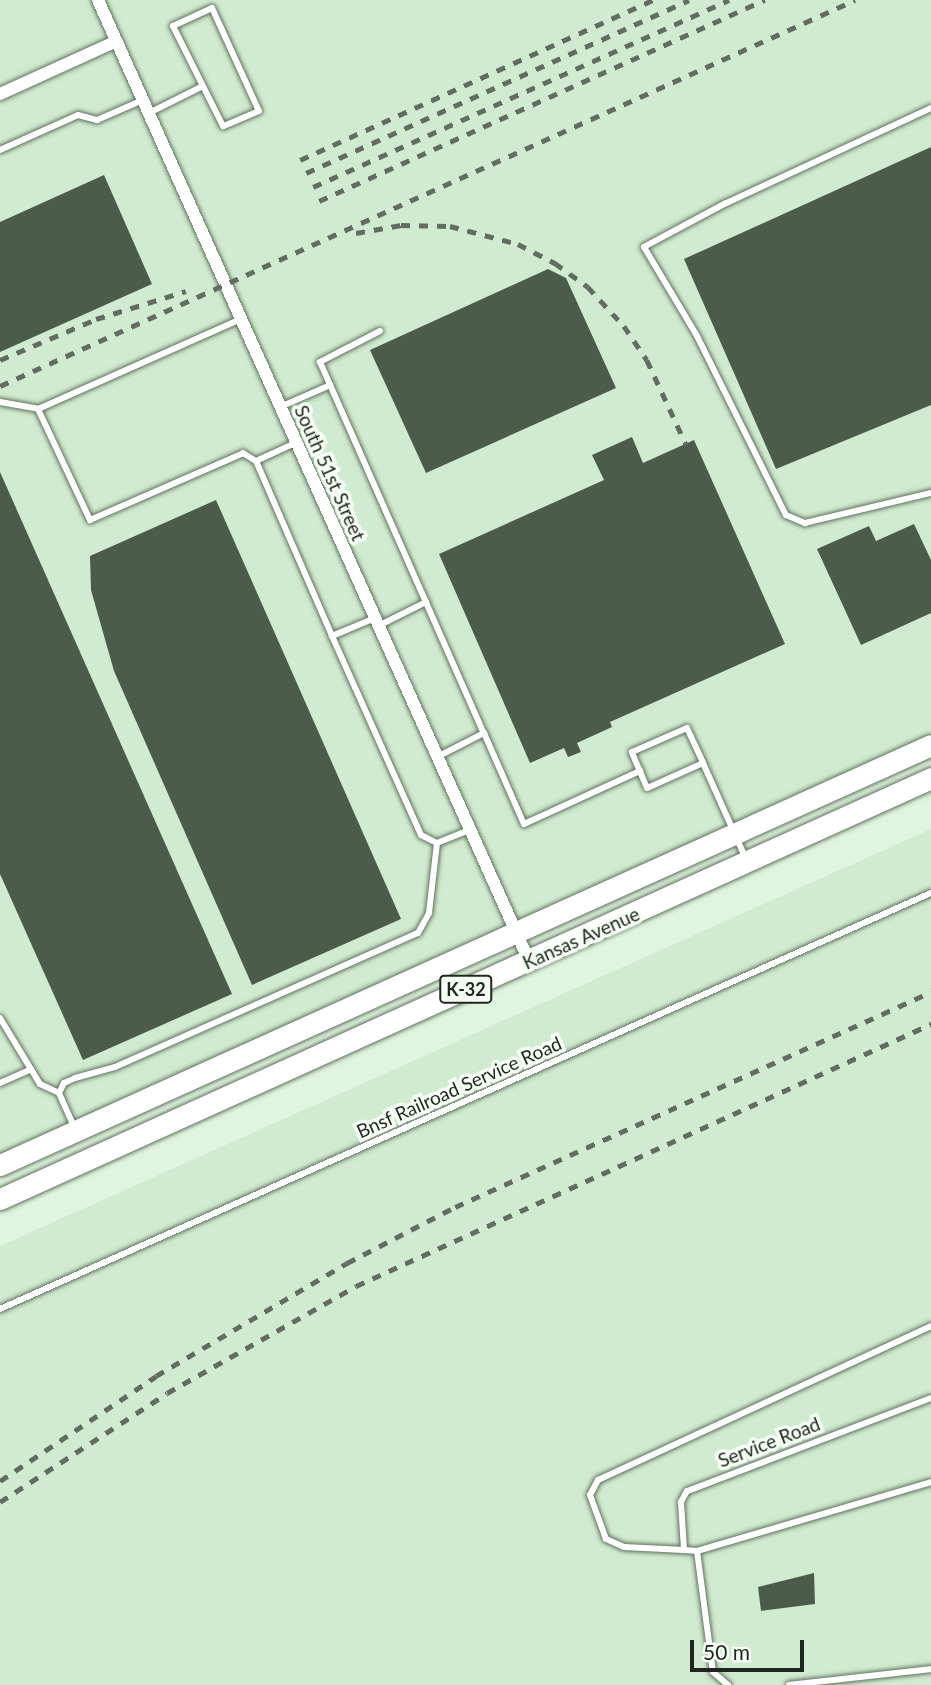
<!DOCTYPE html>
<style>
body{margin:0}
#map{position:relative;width:931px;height:1685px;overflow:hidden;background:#e0f5df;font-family:Lato,sans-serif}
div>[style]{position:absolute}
.built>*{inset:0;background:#d0ebcf}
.building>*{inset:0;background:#4b5c4a}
.roads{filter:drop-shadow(0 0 2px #60725f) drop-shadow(0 0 2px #60725f)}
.lane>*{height:6px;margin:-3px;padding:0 3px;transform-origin:3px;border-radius:3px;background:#fff}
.street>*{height:12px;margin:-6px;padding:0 6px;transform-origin:6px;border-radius:6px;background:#fff}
.primary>*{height:21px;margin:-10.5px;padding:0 10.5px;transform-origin:10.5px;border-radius:10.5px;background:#fff}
.rail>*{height:4.5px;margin-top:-2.25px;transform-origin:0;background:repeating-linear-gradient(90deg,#626d61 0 9px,transparent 0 18px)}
span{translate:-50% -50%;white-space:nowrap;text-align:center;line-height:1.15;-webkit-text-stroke:7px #f6fef5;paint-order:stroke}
.shield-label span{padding:2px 5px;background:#f6fef5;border:2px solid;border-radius:5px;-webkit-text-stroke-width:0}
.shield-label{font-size:18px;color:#1f261e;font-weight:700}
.street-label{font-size:19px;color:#1f261e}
.scale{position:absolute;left:690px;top:1640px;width:114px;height:32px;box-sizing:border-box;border:4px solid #1f261e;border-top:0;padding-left:9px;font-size:21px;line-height:24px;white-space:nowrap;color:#1f261e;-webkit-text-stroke:5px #f6fef5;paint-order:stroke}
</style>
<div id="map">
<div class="built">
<div style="clip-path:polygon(0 0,931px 0,931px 739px,0 1156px)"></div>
<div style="clip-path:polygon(931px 829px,931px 1685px,0 1685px,0 1246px)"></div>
</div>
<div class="building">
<div style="clip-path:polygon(931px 147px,931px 405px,776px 469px,684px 259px)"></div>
<div style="clip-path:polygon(104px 175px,152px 284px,0 352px,0 222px)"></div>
<div style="clip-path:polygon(548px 269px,566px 278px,616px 388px,426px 473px,370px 350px)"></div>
<div style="clip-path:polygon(632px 437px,643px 463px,694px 440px,785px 644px,610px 722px,612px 727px,577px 743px,581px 752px,568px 757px,564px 748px,530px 763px,439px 554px,604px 480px,592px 455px)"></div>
<div style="clip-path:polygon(0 472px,232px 994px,83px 1060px,0 874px)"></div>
<div style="clip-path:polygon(216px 500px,401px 919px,252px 985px,114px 671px,91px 590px,90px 556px)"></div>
<div style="clip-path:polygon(914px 524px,931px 560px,931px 613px,861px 645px,817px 549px,869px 526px,876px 541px)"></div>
<div style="clip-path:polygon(814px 1573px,815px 1604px,761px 1611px,758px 1587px)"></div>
</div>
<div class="roads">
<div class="lane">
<div style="left:212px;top:8px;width:113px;rotate:65.5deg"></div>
<div style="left:259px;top:111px;width:39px;rotate:157deg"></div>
<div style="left:223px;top:126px;width:112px;rotate:-116.6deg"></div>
<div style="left:173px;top:26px;width:43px;rotate:-24.8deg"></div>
<div style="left:931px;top:108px;width:226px;rotate:155.1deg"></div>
<div style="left:726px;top:203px;width:93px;rotate:151.8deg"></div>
<div style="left:644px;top:247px;width:104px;rotate:59.2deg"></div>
<div style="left:697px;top:336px;width:200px;rotate:63.6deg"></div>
<div style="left:786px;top:515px;width:21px;rotate:23deg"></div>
<div style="left:805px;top:523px;width:130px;rotate:-13.4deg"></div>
<div style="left:149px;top:113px;width:58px;rotate:-26.6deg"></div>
<div style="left:0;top:150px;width:85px;rotate:-24.2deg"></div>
<div style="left:78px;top:115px;width:20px;rotate:15deg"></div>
<div style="left:97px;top:120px;width:50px;rotate:-23.5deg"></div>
<div style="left:241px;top:319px;width:222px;rotate:156.1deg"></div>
<div style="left:38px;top:409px;width:123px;rotate:64.9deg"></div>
<div style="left:90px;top:520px;width:167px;rotate:-23.6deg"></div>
<div style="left:243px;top:453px;width:15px;rotate:32deg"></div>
<div style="left:256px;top:461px;width:41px;rotate:-24.7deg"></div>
<div style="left:380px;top:331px;width:68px;rotate:152.7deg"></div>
<div style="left:320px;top:362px;width:406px;rotate:66.2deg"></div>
<div style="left:0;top:402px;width:39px;rotate:10deg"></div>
<div style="left:280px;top:407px;width:55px;rotate:-23.7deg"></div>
<div style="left:256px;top:461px;width:191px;rotate:66.5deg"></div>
<div style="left:375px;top:618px;width:47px;rotate:157.3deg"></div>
<div style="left:332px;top:636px;width:218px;rotate:65.9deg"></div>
<div style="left:421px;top:835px;width:18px;rotate:27deg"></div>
<div style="left:437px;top:843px;width:35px;rotate:-22deg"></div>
<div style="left:378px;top:626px;width:54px;rotate:-26.6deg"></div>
<div style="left:437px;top:757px;width:53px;rotate:-27.1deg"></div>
<div style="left:484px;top:733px;width:99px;rotate:66.3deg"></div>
<div style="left:524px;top:824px;width:128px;rotate:-24.6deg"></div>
<div style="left:703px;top:763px;width:61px;rotate:155.9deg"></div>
<div style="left:647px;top:788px;width:39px;rotate:-113deg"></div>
<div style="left:632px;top:752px;width:60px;rotate:-23.6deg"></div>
<div style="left:687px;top:728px;width:38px;rotate:65deg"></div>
<div style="left:703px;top:763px;width:103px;rotate:65.9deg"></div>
<div style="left:0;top:1018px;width:77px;rotate:58.8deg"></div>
<div style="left:40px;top:1084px;width:21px;rotate:25deg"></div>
<div style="left:59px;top:1093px;width:36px;rotate:66deg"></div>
<div style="left:0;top:1083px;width:34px;rotate:-24deg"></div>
<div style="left:59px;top:1093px;width:11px;rotate:-63deg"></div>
<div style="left:64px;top:1083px;width:12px;rotate:-24deg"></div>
<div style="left:75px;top:1078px;width:41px;rotate:-15.4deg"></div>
<div style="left:115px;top:1067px;width:331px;rotate:-23.9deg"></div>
<div style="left:418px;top:933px;width:23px;rotate:-61deg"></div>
<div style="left:429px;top:913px;width:70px;rotate:-83.5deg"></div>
<div style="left:0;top:1309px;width:1020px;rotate:-24.08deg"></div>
<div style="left:931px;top:1398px;width:261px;rotate:159.1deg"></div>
<div style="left:687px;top:1491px;width:13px;rotate:119deg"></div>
<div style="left:681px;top:1502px;width:48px;rotate:86.4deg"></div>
<div style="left:684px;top:1550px;width:13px;rotate:4deg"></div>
<div style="left:697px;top:1551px;width:244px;rotate:-16.4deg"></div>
<div style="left:684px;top:1550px;width:60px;rotate:-177.1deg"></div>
<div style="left:624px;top:1547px;width:20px;rotate:-156deg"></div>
<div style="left:606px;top:1539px;width:47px;rotate:-110deg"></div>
<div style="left:590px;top:1495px;width:17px;rotate:-62deg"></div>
<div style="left:598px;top:1480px;width:367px;rotate:-24.8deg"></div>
<div style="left:697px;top:1551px;width:122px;rotate:82.5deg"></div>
<div style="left:713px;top:1672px;width:20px;rotate:41deg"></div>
<div style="left:789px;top:1685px;width:143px;rotate:-6.4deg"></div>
</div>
<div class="street">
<div style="left:98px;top:0;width:1053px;rotate:65.84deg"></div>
<div style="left:0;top:94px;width:128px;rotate:-24.4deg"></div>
</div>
<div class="primary">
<div style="left:0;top:1165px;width:1021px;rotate:-24.28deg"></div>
<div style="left:0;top:1199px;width:1022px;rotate:-24.33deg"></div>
</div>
</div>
<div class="rail">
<div style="left:300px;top:160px;width:388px;rotate:-24.4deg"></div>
<div style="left:306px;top:173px;width:420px;rotate:-24.3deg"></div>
<div style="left:313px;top:187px;width:456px;rotate:-24.2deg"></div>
<div style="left:319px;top:201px;width:489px;rotate:-24.3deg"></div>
<div style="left:356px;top:233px;width:46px;rotate:-10.1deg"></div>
<div style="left:401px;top:225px;width:49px;rotate:1.2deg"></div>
<div style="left:450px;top:226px;width:70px;rotate:14.8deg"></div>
<div style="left:518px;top:244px;width:42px;rotate:27.2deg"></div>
<div style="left:555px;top:263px;width:41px;rotate:36deg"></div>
<div style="left:588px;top:287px;width:53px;rotate:47.3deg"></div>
<div style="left:624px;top:326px;width:41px;rotate:55.9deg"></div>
<div style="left:647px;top:360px;width:93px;rotate:65.1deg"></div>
<div style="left:0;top:360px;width:104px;rotate:-23.1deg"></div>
<div style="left:96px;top:319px;width:94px;rotate:-17.3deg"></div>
<div style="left:0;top:386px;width:938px;rotate:-24.3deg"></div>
<div style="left:0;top:1481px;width:188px;rotate:-33.9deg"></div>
<div style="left:156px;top:1376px;width:222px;rotate:-30.6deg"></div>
<div style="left:347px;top:1263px;width:122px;rotate:-27.4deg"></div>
<div style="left:455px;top:1207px;width:522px;rotate:-24.31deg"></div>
<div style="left:0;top:1502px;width:199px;rotate:-33.1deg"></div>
<div style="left:167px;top:1393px;width:217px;rotate:-29.5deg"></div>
<div style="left:356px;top:1286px;width:632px;rotate:-24.5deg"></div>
</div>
<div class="shield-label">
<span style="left:466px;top:989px">K-32</span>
</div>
<div class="street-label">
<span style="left:330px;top:473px;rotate:66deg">South 51st Street</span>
<span style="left:581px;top:938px;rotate:-24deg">Kansas Avenue</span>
<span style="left:459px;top:1087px;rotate:-24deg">Bnsf Railroad Service Road</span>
<span style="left:769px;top:1442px;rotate:-21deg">Service Road</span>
</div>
<div class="scale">50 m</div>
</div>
